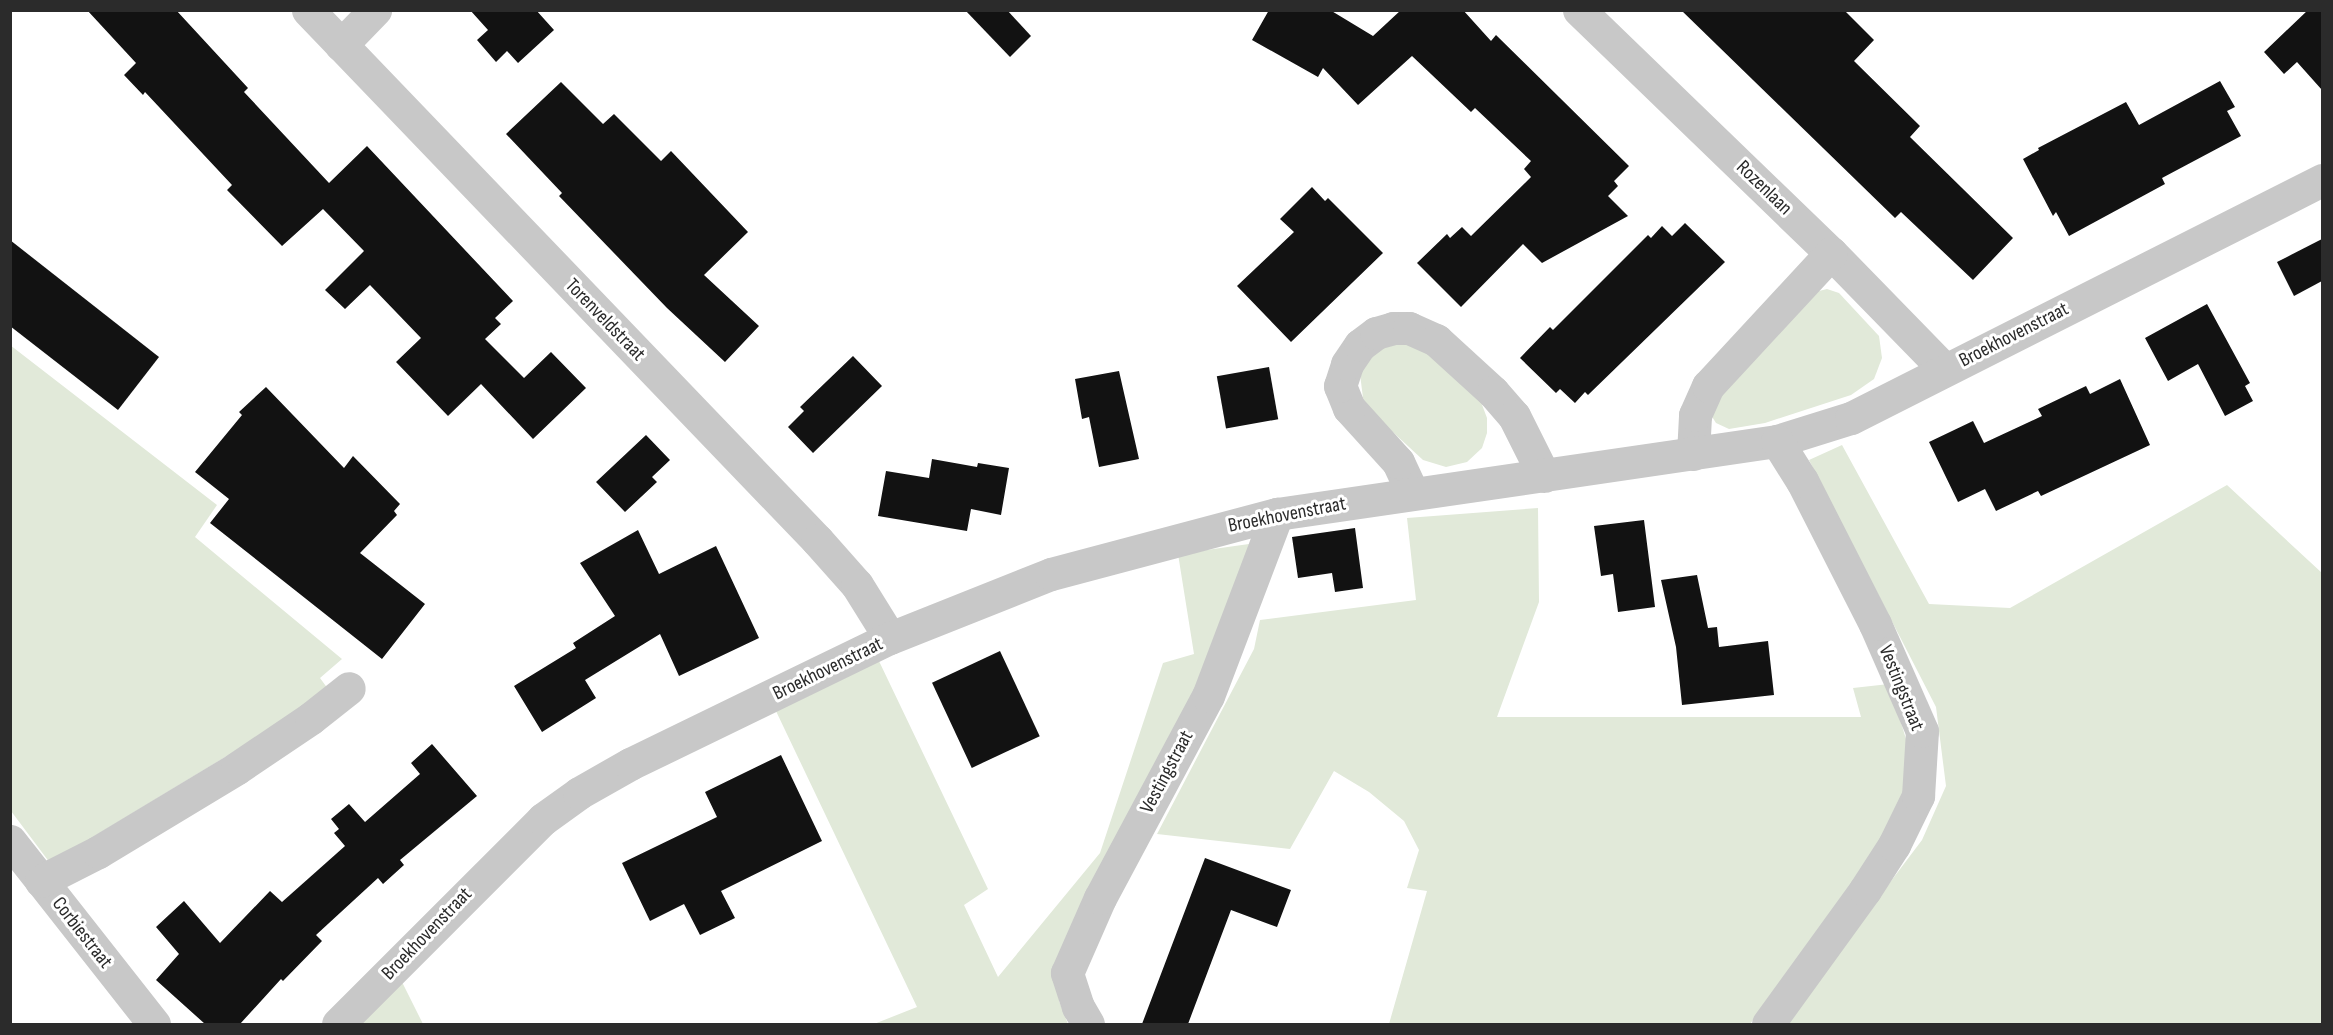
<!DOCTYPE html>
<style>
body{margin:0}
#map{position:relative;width:2333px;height:1035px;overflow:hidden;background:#fff;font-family:"Sofia Sans Condensed",sans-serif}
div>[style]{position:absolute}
.green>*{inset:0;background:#e1e9d9}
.building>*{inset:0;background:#121212;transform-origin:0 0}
.minor>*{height:33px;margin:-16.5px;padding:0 16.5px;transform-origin:16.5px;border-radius:16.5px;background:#c8c8c8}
span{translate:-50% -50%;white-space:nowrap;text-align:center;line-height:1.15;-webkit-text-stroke:6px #fff;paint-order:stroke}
.street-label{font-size:20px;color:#2b2b2b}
.frame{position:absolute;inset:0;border:12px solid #2b2b2b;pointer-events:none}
</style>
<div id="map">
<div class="green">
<div style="clip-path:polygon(1827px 289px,1839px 293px,1879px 336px,1882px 358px,1874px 379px,1851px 395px,1765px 423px,1729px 429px,1716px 423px,1711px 415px,1711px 404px,1815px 292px)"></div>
<div style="clip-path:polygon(1392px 342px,1419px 345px,1481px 402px,1487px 418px,1487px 433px,1482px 448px,1467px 462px,1446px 467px,1423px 460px,1369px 410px,1363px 398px,1360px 374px,1367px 359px)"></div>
<div style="clip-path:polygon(10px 345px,217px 505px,195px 537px,342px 659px,320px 678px,331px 693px,50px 863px,11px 811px)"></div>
<div style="clip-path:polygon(1842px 445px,1929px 604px,2010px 608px,2227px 485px,2322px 573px,2322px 1024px,1787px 1024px,1805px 995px,1922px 840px,1946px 786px,1936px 707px,1809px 460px)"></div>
<div style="clip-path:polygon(1538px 508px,1539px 602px,1497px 717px,1861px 717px,1853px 688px,1889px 684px,1906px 739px,1908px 780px,1883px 840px,1750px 1024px,1389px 1024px,1427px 891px,1407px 888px,1419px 850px,1404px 821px,1369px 792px,1334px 771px,1290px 849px,1157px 834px,1254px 649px,1260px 620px,1416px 600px,1407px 518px)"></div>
<div style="clip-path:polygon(1249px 544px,1234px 604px,1059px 1001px,1068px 1024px,874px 1024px,917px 1007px,775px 709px,878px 659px,988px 889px,964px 905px,998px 977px,1100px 853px,1163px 663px,1194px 654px,1178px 554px)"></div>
<div style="clip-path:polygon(401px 980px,423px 1024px,358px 1024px)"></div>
</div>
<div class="building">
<div style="clip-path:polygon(87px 10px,176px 10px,248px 88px,244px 92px,329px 183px,367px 146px,513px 301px,495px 318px,501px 324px,485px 339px,524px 378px,551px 352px,586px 388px,533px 439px,481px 384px,448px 416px,396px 362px,421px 338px,370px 285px,345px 309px,325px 290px,364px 251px,323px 209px,282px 246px,227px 190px,232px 185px,145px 92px,143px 95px,124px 75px,136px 63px)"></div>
<div style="clip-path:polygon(470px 10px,536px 10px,554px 30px,518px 63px,507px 51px,496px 62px,477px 40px,488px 30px)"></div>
<div style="clip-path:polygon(965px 10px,1007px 10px,1031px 36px,1010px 57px)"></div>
<div style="clip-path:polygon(1269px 10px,1330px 10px,1373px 36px,1401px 10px,1463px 10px,1491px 41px,1496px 35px,1629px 166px,1614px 181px,1618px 186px,1608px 196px,1628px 216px,1542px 263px,1523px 244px,1461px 307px,1417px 263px,1447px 234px,1450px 238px,1462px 227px,1471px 236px,1531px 177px,1524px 169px,1531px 161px,1475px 108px,1471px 112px,1412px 56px,1358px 105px,1323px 68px,1318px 77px,1252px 40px)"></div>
<div style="clip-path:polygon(1681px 10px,1844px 10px,1874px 40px,1854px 61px,1920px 126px,1910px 137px,2013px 238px,1973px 280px,1901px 212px,1895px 218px)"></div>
<div style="clip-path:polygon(2308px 10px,2322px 10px,2322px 90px,2297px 62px,2284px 74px,2264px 52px)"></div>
<div style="clip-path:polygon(2220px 81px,2235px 107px,2227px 111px,2241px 136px,2162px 178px,2165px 184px,2069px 236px,2056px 212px,2053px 216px,2023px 159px,2039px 150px,2038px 148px,2126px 102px,2139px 125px)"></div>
<div style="clip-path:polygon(561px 82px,603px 124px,614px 114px,661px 161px,671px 151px,748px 232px,704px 275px,759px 326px,725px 362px,667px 308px,559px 196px,562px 193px,506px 134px)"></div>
<div style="clip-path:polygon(1312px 187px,1325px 201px,1328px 198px,1383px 253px,1291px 342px,1237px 286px,1294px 232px,1280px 219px)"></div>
<div style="clip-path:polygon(1685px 223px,1725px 262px,1588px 395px,1585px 392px,1575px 403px,1560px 389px,1556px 393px,1520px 358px,1550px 327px,1553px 330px,1648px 235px,1651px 238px,1662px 226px,1672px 236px)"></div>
<div style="clip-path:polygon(2322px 239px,2322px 281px,2294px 296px,2277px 262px)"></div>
<div style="clip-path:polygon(10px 240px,159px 357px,118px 410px,10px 326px)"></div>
<div style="clip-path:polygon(2207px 304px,2250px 383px,2245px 386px,2253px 401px,2225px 416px,2198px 364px,2168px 381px,2145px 338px)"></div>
<div style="clip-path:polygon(853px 356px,882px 386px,813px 453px,788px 427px,804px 411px,800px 407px)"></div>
<div style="left:1269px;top:367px;width:53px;height:53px;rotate:80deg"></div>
<div style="clip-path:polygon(1119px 371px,1139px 459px,1099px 467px,1089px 417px,1082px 419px,1075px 379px)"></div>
<div style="clip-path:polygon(2120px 379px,2150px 445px,2041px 496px,2038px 491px,1996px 511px,1985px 489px,1958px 502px,1929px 442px,1973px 421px,1984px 443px,2042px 416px,2038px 409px,2086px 386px,2090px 394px)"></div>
<div style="clip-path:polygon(266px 387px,344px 468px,353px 456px,400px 504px,394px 511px,397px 515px,360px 553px,425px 604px,382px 659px,210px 523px,229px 499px,195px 472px,242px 415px,239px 412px)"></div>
<div style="clip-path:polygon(646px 435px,670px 460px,652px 477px,657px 482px,625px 512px,596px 482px)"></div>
<div style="clip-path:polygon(932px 459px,977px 467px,978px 463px,1009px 468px,1001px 515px,971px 509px,967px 531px,878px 516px,886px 471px,929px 478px)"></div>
<div style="clip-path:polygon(1644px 520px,1655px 607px,1618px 612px,1613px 574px,1601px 576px,1594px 526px)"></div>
<div style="clip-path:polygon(1355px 528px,1363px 588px,1335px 592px,1332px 573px,1298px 578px,1292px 537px)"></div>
<div style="clip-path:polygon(638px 530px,659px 574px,716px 546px,759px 638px,679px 676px,660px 634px,585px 680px,596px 698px,542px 732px,514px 686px,576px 648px,573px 643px,615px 616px,580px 563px)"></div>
<div style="clip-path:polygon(1697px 575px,1708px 628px,1717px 627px,1719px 647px,1768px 641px,1774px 695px,1682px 705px,1676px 647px,1661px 580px)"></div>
<div style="left:1000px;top:651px;width:94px;height:75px;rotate:65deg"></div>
<div style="clip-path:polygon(432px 744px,477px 796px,400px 860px,404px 865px,383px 884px,378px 878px,316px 935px,322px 941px,283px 981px,281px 979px,240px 1024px,205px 1024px,156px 980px,179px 954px,156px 927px,184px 901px,220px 943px,270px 891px,282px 902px,345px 846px,334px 833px,339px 829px,331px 819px,349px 804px,365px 822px,420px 774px,411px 763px)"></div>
<div style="clip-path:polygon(781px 755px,822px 841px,721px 891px,735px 918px,700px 935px,684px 904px,650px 921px,622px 863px,717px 817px,705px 792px)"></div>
<div style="clip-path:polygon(1205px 858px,1291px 890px,1277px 927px,1231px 910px,1188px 1024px,1142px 1024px)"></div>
</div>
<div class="minor">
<div style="left:308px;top:10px;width:735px;rotate:46.16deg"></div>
<div style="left:817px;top:540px;width:60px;rotate:48.4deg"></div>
<div style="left:857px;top:585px;width:62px;rotate:58.1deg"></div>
<div style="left:1579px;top:10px;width:350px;rotate:44deg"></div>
<div style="left:1831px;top:253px;width:163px;rotate:45.7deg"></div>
<div style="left:341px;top:45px;width:49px;rotate:-45.8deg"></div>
<div style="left:1693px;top:454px;width:39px;rotate:-87deg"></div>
<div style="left:1695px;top:415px;width:32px;rotate:-66deg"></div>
<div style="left:1708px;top:386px;width:181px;rotate:-47.2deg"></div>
<div style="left:1412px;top:492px;width:33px;rotate:-115deg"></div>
<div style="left:1398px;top:462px;width:73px;rotate:-132.2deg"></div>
<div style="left:1349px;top:408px;width:24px;rotate:-112deg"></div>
<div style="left:1340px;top:386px;width:23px;rotate:-72deg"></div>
<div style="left:1347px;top:364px;width:23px;rotate:-56deg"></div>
<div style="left:1360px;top:345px;width:20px;rotate:-37deg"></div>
<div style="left:1376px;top:333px;width:18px;rotate:-16deg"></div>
<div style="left:1393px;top:328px;width:16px"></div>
<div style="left:1409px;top:328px;width:30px;rotate:24deg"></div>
<div style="left:1436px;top:340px;width:77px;rotate:42.4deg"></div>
<div style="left:1493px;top:392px;width:32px;rotate:49deg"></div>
<div style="left:1514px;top:416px;width:67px;rotate:63.4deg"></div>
<div style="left:10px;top:841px;width:233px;rotate:51.8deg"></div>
<div style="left:41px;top:881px;width:64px;rotate:-27deg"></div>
<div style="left:98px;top:852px;width:162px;rotate:-31.1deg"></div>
<div style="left:237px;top:768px;width:89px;rotate:-34deg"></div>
<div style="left:311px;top:718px;width:48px;rotate:-38.3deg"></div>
<div style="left:338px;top:1024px;width:290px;rotate:-45deg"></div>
<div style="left:543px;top:819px;width:44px;rotate:-35.8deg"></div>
<div style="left:579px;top:793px;width:59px;rotate:-29.6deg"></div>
<div style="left:630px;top:764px;width:289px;rotate:-25.9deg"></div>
<div style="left:890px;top:638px;width:173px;rotate:-21.7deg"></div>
<div style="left:1051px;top:574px;width:234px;rotate:-14.9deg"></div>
<div style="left:1277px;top:514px;width:505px;rotate:-8.31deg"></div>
<div style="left:1777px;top:441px;width:77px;rotate:-17.3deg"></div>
<div style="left:1851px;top:418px;width:528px;rotate:-26.81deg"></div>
<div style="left:1088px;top:1024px;width:20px;rotate:-120deg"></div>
<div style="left:1078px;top:1007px;width:36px;rotate:-108deg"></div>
<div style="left:1067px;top:973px;width:82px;rotate:-66.3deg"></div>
<div style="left:1100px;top:898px;width:229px;rotate:-61.9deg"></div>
<div style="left:1208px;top:696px;width:195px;rotate:-69.2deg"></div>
<div style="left:1768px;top:1024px;width:165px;rotate:-54.1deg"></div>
<div style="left:1865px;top:890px;width:54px;rotate:-57.2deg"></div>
<div style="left:1894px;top:845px;width:55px;rotate:-63.9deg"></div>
<div style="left:1918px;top:796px;width:65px;rotate:-86.5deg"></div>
<div style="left:1922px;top:731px;width:117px;rotate:-113.7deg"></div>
<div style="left:1875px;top:624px;width:161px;rotate:-117deg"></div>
<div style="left:1802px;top:481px;width:47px;rotate:-122deg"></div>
</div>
<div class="street-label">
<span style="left:1764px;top:188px;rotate:44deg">Rozenlaan</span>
<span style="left:605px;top:320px;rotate:46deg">Torenveldstraat</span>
<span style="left:2014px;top:335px;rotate:-27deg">Broekhovenstraat</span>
<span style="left:1287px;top:515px;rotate:-11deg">Broekhovenstraat</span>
<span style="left:828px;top:669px;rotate:-26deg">Broekhovenstraat</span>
<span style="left:1901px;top:688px;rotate:68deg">Vestingstraat</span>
<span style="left:1167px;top:772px;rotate:-62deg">Vestingstraat</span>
<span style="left:82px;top:933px;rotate:52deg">Corbiestraat</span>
<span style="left:427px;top:934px;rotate:-46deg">Broekhovenstraat</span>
</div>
<div class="frame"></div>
</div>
